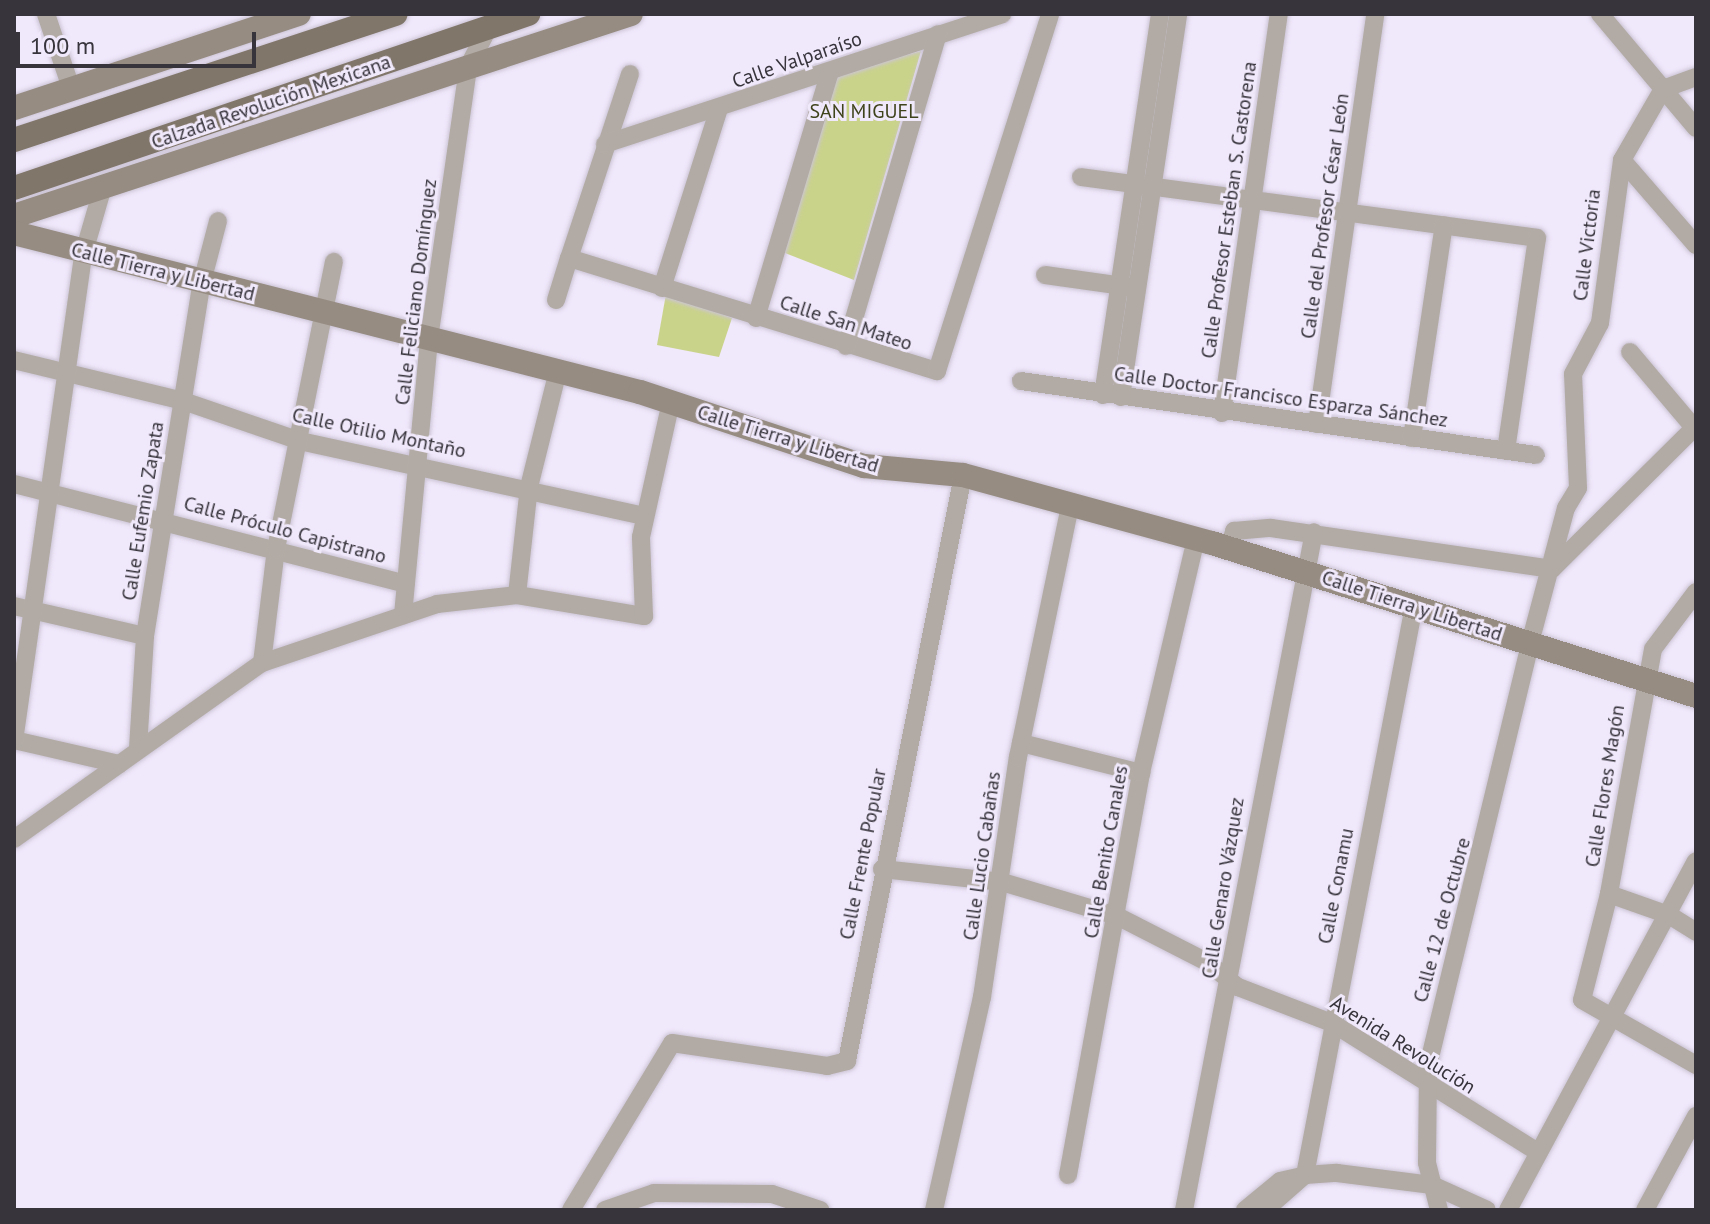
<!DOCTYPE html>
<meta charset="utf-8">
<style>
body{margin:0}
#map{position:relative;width:1710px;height:1224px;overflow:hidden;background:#f0e8fb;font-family:"PT Sans",sans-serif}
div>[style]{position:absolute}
.green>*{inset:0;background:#cad38a}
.roads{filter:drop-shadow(0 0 2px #cbc4d5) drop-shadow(0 0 2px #cbc4d5)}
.street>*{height:18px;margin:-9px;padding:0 9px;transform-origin:9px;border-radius:9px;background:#b2aba5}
.secondary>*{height:24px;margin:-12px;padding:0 12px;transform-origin:12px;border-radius:12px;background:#968c82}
.primary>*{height:24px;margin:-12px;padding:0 12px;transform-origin:12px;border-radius:12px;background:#81766a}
span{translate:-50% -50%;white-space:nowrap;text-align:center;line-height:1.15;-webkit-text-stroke:6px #f0e8fb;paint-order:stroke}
.street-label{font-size:20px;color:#37343c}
.park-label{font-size:20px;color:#3f431b}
.frame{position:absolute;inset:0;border:16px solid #37343c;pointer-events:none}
.scale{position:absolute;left:16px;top:32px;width:240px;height:36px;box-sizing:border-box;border:4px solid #37343c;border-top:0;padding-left:10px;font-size:24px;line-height:28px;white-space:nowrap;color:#37343c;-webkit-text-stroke:6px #f0e8fb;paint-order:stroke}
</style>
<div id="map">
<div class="green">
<div style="clip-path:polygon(921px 51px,854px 280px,785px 253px,836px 74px)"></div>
<div style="clip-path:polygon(666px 294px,732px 318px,719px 357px,657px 345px)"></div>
</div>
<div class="roads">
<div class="street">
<div style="left:46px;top:14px;width:81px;rotate:71.3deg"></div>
<div style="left:1600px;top:14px;width:149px;rotate:49.9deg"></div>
<div style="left:630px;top:74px;width:194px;rotate:108.3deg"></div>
<div style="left:569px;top:258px;width:385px;rotate:17.1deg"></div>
<div style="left:937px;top:371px;width:374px;rotate:-72.4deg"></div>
<div style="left:605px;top:144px;width:418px;rotate:-18.1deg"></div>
<div style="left:1622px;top:160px;width:113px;rotate:49deg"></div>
<div style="left:1081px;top:177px;width:460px;rotate:7.6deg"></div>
<div style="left:1537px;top:238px;width:215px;rotate:98.3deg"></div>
<div style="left:1045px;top:275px;width:86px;rotate:8deg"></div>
<div style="left:662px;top:288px;width:186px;rotate:-72.4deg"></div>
<div style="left:556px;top:300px;width:44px;rotate:-72.8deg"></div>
<div style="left:756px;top:318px;width:257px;rotate:-73.3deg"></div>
<div style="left:846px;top:346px;width:325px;rotate:-73.6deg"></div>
<div style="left:1630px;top:352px;width:102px;rotate:49.8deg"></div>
<div style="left:14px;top:360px;width:174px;rotate:13.6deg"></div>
<div style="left:183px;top:401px;width:124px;rotate:18.9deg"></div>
<div style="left:300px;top:441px;width:352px;rotate:12.3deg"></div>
<div style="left:1021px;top:381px;width:520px;rotate:8.18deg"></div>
<div style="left:1103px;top:395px;width:385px;rotate:-81.5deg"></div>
<div style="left:1121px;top:397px;width:387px;rotate:-81.5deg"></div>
<div style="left:1222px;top:413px;width:403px;rotate:-81.9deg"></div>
<div style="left:1317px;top:424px;width:414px;rotate:-81.9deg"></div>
<div style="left:1412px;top:438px;width:215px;rotate:-81.5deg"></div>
<div style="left:14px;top:484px;width:404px;rotate:14.3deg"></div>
<div style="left:1229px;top:549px;width:19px;rotate:-74deg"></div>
<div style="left:1234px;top:531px;width:37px;rotate:-5deg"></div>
<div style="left:1271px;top:528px;width:284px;rotate:8.3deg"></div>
<div style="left:1552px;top:569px;width:200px;rotate:-44.8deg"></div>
<div style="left:1696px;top:592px;width:71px;rotate:127deg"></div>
<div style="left:1653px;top:649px;width:249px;rotate:100.2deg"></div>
<div style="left:1609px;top:894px;width:109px;rotate:104.3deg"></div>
<div style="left:1582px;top:1000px;width:131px;rotate:29.7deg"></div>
<div style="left:517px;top:595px;width:109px;rotate:-83.7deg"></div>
<div style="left:529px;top:487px;width:120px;rotate:-76deg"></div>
<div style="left:14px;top:606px;width:134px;rotate:12.9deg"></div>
<div style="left:403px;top:615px;width:277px;rotate:-84.6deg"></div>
<div style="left:429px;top:339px;width:275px;rotate:-81.8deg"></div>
<div style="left:468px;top:67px;width:45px;rotate:-62.3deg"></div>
<div style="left:262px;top:663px;width:115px;rotate:-83deg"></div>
<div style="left:276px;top:549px;width:293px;rotate:-78.6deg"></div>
<div style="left:14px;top:740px;width:108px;rotate:12.9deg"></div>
<div style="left:14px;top:741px;width:494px;rotate:-81.9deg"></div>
<div style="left:84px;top:252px;width:65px;rotate:-73.8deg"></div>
<div style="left:1021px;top:743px;width:124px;rotate:14deg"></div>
<div style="left:138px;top:748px;width:112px;rotate:-86.4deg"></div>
<div style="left:145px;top:636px;width:359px;rotate:-80.9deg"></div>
<div style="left:202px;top:282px;width:63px;rotate:-75.3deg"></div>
<div style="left:14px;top:839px;width:304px;rotate:-35.4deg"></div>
<div style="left:262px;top:663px;width:185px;rotate:-18.6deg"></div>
<div style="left:437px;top:604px;width:81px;rotate:-6.4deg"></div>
<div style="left:517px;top:595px;width:129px;rotate:9.4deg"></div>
<div style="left:644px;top:616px;width:79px;rotate:-92.2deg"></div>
<div style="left:641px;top:537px;width:138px;rotate:-77.5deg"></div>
<div style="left:882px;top:869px;width:121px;rotate:6.2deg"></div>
<div style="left:1002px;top:882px;width:120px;rotate:16.5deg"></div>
<div style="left:1117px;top:916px;width:101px;rotate:27.1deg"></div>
<div style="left:1207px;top:962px;width:40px;rotate:39deg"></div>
<div style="left:1238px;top:987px;width:101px;rotate:21deg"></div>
<div style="left:1332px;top:1023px;width:243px;rotate:32.1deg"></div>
<div style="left:1609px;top:894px;width:64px;rotate:19.3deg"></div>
<div style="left:1669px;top:915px;width:32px;rotate:32deg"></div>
<div style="left:1068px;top:1175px;width:409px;rotate:-79.7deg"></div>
<div style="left:1141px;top:773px;width:240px;rotate:-76.8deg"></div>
<div style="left:571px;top:1210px;width:195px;rotate:-58.8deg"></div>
<div style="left:672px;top:1043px;width:157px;rotate:8.4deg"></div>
<div style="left:827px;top:1066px;width:21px;rotate:-14deg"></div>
<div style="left:847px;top:1061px;width:597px;rotate:-78.8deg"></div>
<div style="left:605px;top:1210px;width:52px;rotate:-19.1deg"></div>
<div style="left:654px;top:1193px;width:118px;rotate:0.5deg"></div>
<div style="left:772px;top:1194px;width:51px;rotate:18.4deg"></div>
<div style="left:934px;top:1210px;width:218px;rotate:-77.3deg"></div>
<div style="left:982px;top:997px;width:243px;rotate:-81.5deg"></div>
<div style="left:1018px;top:757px;width:255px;rotate:-78.3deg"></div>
<div style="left:1184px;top:1210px;width:690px;rotate:-79.15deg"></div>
<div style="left:1245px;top:1210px;width:45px;rotate:-39.6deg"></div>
<div style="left:1280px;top:1181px;width:26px;rotate:-13deg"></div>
<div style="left:1305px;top:1175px;width:579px;rotate:-79.16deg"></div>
<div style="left:1265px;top:1210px;width:53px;rotate:-41.2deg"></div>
<div style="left:1305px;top:1175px;width:32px;rotate:-4deg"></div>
<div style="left:1337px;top:1173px;width:96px;rotate:7.2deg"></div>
<div style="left:1432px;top:1185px;width:60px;rotate:24.4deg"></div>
<div style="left:1439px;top:1210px;width:49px;rotate:-104.3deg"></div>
<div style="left:1427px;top:1163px;width:97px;rotate:-89.4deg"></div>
<div style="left:1428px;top:1066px;width:435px;rotate:-76.4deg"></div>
<div style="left:1530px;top:643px;width:140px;rotate:-75.1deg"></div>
<div style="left:1566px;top:508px;width:23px;rotate:-59deg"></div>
<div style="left:1578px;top:488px;width:114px;rotate:-92.5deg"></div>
<div style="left:1573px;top:374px;width:58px;rotate:-62.1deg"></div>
<div style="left:1600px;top:323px;width:164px;rotate:-82.3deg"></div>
<div style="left:1622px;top:160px;width:82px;rotate:-60deg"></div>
<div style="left:1663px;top:89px;width:35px;rotate:-20deg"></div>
<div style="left:1508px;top:1210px;width:396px;rotate:-61.7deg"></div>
<div style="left:1645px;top:1210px;width:107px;rotate:-61.5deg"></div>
</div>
<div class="secondary">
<div style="left:14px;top:108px;width:300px;rotate:-18.3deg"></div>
<div style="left:14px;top:216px;width:649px;rotate:-18.13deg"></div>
<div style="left:14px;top:233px;width:646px;rotate:14.25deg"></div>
<div style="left:640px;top:392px;width:236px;rotate:18.3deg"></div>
<div style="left:864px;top:466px;width:99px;rotate:5.2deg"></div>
<div style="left:963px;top:475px;width:258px;rotate:15.3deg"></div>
<div style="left:1212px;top:543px;width:508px;rotate:17.54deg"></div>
</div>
<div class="primary">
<div style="left:14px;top:140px;width:402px;rotate:-18.3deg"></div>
<div style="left:14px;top:188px;width:543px;rotate:-18.7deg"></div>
</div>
</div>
<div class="street-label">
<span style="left:797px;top:60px;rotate:-19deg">Calle Valparaíso</span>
<span style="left:271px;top:102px;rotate:-19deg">Calzada Revolución Mexicana</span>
<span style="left:1229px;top:210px;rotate:-82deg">Calle Profesor Esteban S. Castorena</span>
<span style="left:1325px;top:216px;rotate:-82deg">Calle del Profesor César León</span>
<span style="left:1587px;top:245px;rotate:-83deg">Calle Victoria</span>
<span style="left:163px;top:272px;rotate:14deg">Calle Tierra y Libertad</span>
<span style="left:416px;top:292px;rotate:-83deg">Calle Feliciano Domínguez</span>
<span style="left:846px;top:323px;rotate:18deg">Calle San Mateo</span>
<span style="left:1281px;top:397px;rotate:8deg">Calle Doctor Francisco Esparza Sánchez</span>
<span style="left:379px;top:433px;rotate:12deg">Calle Otilio Montaño</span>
<span style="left:788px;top:439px;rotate:17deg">Calle Tierra y Libertad</span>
<span style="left:143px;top:511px;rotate:-81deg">Calle Eufemio Zapata</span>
<span style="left:285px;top:530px;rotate:15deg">Calle Próculo Capistrano</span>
<span style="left:1412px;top:606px;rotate:18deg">Calle Tierra y Libertad</span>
<span style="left:1605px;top:786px;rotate:-81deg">Calle Flores Magón</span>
<span style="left:1106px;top:852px;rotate:-80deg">Calle Benito Canales</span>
<span style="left:863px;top:854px;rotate:-79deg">Calle Frente Popular</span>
<span style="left:982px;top:856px;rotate:-82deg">Calle Lucio Cabañas</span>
<span style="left:1336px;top:886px;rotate:-79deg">Calle Conamu</span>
<span style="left:1223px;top:888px;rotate:-81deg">Calle Genaro Vázquez</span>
<span style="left:1442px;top:920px;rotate:-75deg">Calle 12 de Octubre</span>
<span style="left:1403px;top:1045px;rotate:32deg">Avenida Revolución</span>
</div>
<div class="park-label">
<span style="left:864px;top:111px">SAN MIGUEL</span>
</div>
<div class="frame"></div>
<div class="scale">100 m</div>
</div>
